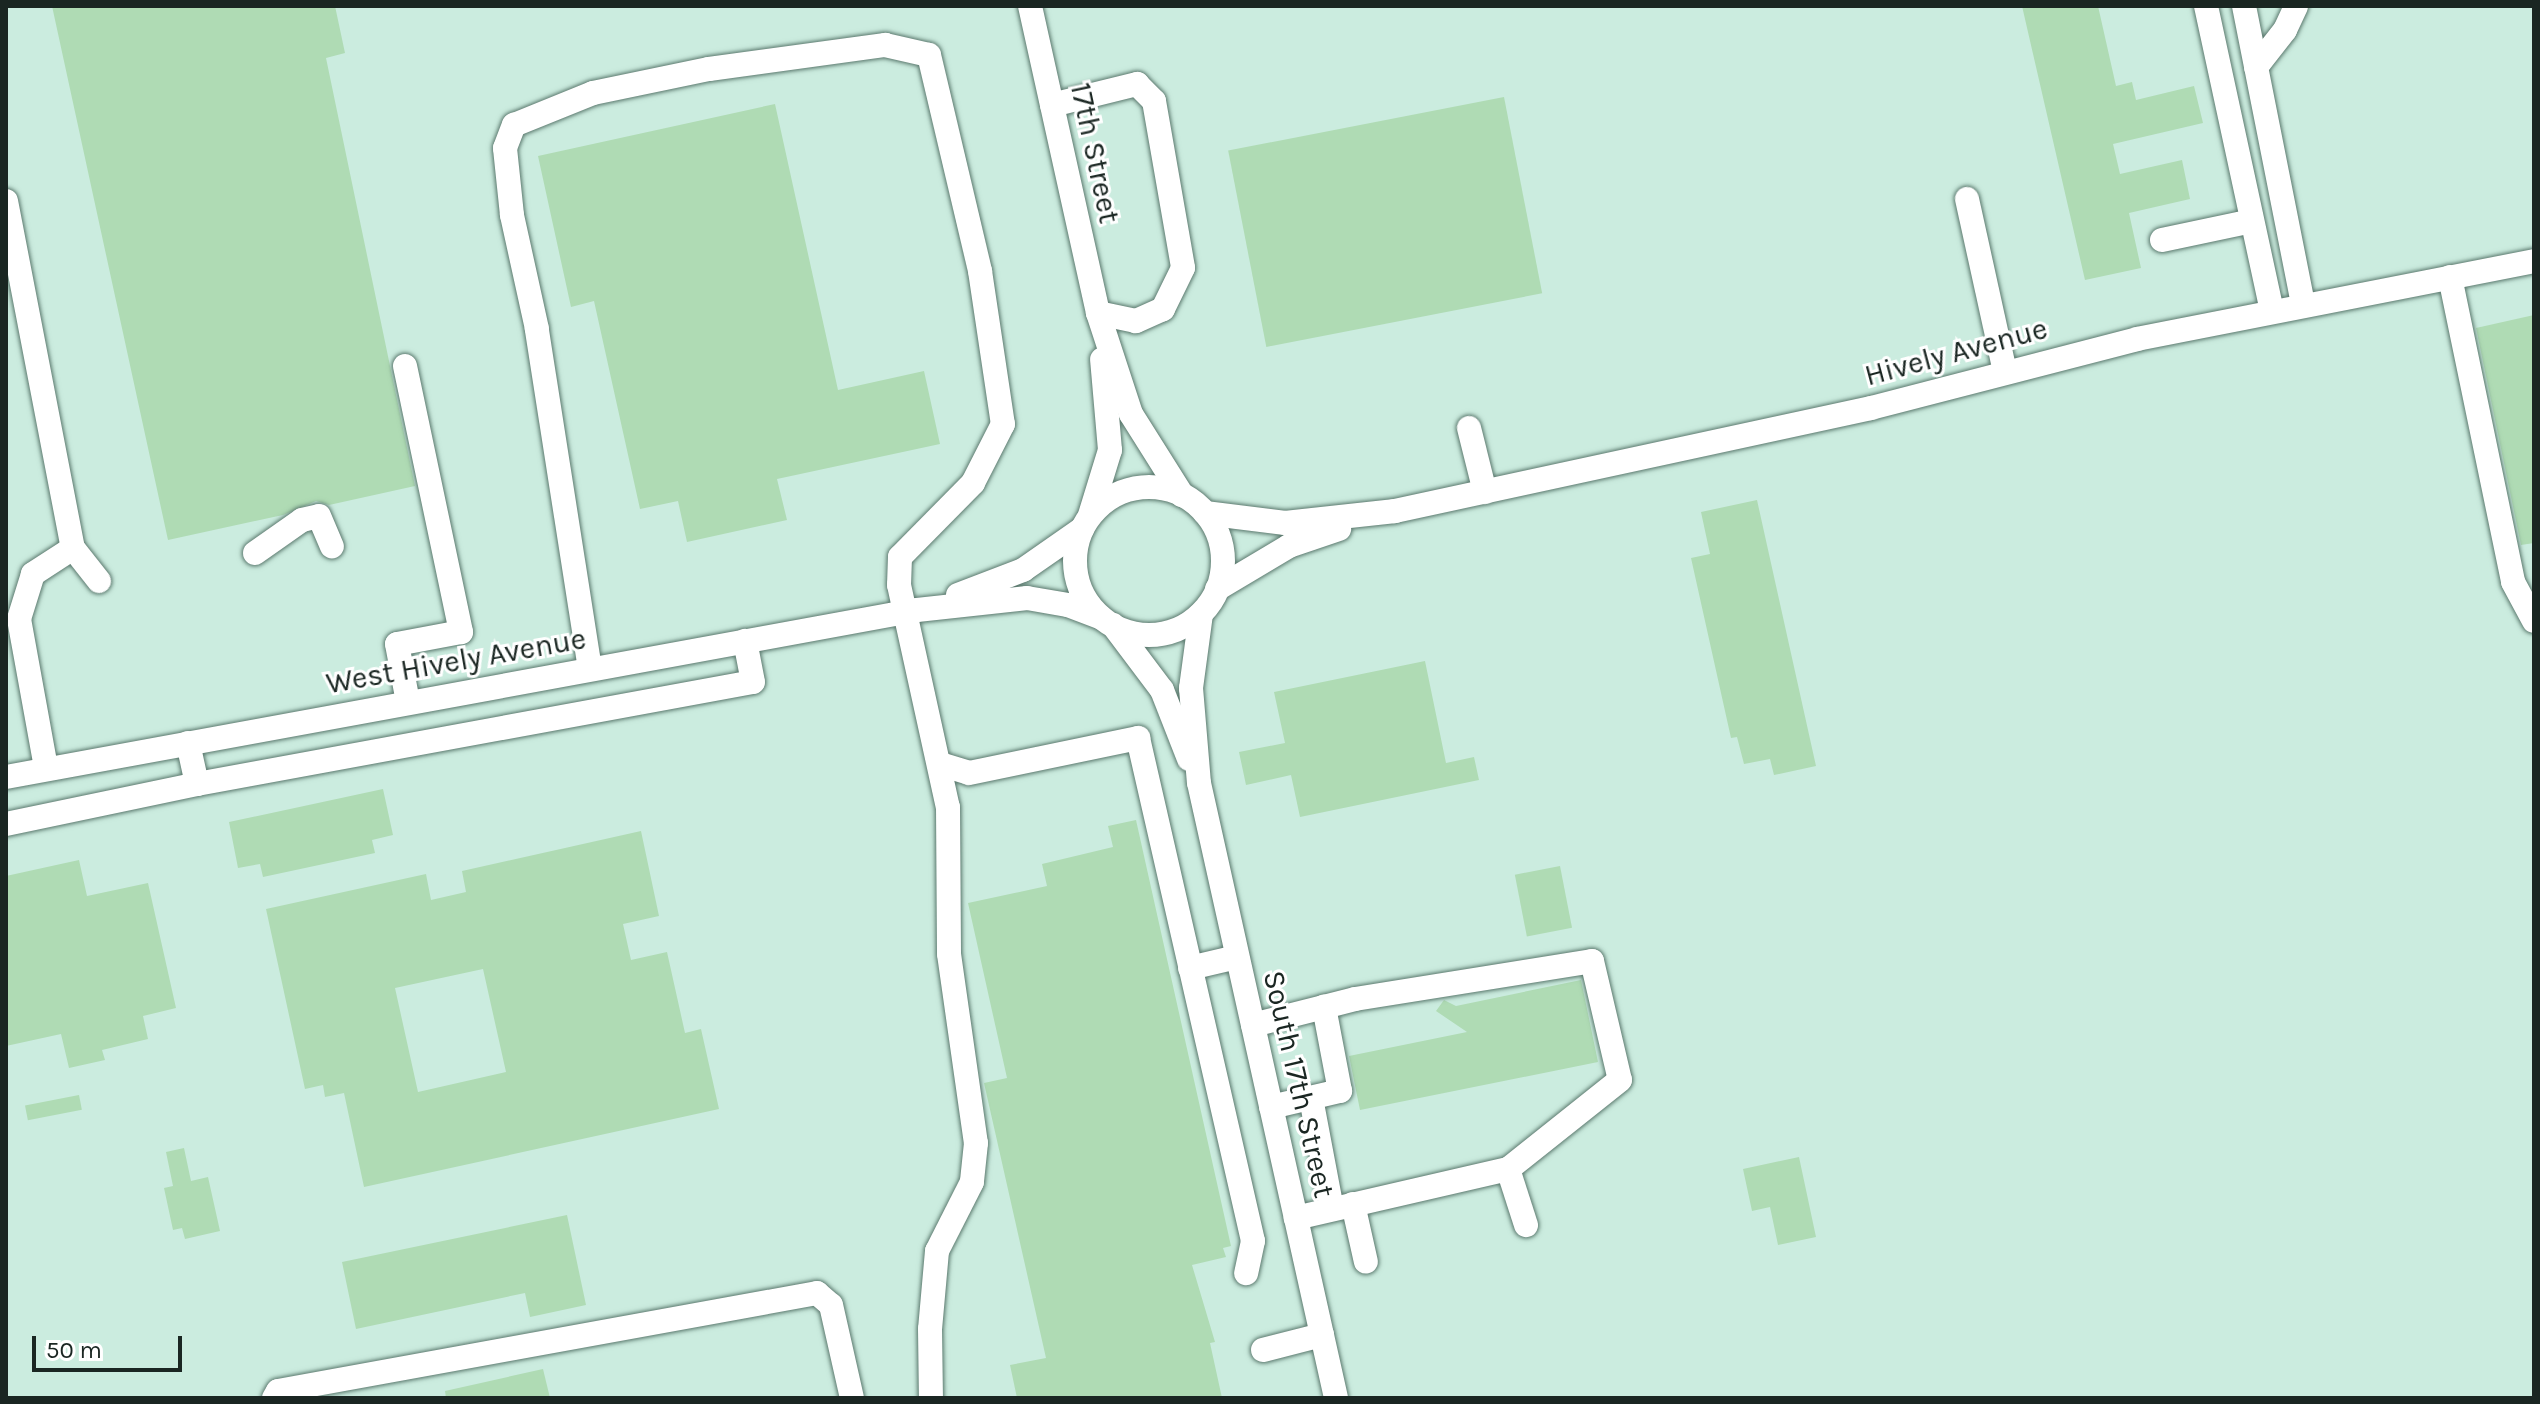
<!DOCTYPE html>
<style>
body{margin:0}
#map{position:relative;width:2540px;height:1404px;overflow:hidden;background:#cbecdf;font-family:Karla,sans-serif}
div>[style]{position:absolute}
.building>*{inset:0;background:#afdbb4;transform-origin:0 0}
.roads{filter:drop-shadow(0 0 2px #5b796e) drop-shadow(0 0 2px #5b796e)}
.minor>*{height:24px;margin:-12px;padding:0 12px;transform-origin:12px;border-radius:12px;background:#fff}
.minor>.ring{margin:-12px;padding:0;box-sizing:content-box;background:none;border:24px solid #fff;border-radius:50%}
span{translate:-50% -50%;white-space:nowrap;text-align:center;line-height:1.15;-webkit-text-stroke:6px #fff;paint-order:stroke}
.street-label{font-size:30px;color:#1a2622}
.frame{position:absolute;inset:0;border:8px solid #1a2622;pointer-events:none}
.scale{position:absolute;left:32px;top:1336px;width:150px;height:36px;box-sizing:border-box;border:4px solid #1a2622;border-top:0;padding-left:10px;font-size:24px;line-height:28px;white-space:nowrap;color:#1a2622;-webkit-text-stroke:6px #fff;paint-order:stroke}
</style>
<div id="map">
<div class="building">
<div style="clip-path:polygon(52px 6px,335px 6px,345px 53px,326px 58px,415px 486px,329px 505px,316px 501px,283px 515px,168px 540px)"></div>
<div style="clip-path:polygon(2022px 6px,2098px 6px,2116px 86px,2132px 82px,2136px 100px,2194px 86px,2203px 123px,2113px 144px,2120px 174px,2182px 160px,2190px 199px,2129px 213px,2141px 268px,2085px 280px)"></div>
<div style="left:1504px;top:97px;width:200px;height:281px;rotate:79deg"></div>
<div style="clip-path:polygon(775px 104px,838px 390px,924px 371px,940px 444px,777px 479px,787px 520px,687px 542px,678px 501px,640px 509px,594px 301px,571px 307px,538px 156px)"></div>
<div style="clip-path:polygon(2534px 315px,2534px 543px,2521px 545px,2476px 328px)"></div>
<div style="clip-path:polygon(1757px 500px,1816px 766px,1774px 775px,1770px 759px,1744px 764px,1737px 737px,1731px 738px,1691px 558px,1710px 554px,1701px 512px)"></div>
<div style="clip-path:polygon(1425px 661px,1446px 763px,1474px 757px,1479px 780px,1300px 817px,1291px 775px,1246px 785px,1239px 752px,1285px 743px,1274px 692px)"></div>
<div style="clip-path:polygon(383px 789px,393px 835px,372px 840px,375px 853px,263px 877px,260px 864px,238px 868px,229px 822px)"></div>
<div style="clip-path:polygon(1136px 820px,1231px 1246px,1223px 1248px,1226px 1257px,1192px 1265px,1215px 1342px,1210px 1343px,1222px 1398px,1017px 1398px,1010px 1365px,1046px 1358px,984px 1083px,1007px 1078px,968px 903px,1047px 886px,1042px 864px,1113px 847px,1108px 826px)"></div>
<div style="clip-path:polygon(evenodd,641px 831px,659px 916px,623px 924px,631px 960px,667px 952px,685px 1033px,701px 1029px,719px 1109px,364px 1187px,344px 1093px,325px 1097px,323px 1085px,305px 1089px,266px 909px,426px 874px,431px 900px,466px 892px,462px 871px,641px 831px,483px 969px,506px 1072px,418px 1092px,395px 988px,483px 969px)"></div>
<div style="clip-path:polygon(79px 860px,87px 896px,148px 883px,176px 1008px,143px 1016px,148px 1039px,102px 1050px,105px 1060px,69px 1068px,61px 1034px,6px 1046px,6px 876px)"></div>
<div style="left:1560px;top:866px;width:63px;height:46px;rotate:79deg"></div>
<div style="clip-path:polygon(1581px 980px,1598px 1062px,1360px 1110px,1349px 1056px,1467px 1032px,1436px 1011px,1444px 1000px,1456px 1006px)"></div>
<div style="left:79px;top:1095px;width:15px;height:55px;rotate:79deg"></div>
<div style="clip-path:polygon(184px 1148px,191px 1181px,208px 1177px,220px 1231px,185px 1239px,182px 1228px,173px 1230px,164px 1188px,173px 1186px,166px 1152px)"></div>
<div style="clip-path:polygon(1799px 1157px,1816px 1237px,1778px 1245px,1770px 1207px,1752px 1211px,1743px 1169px)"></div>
<div style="clip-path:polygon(567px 1215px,586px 1305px,530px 1317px,525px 1293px,356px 1329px,342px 1262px)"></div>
<div style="clip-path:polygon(543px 1369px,550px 1398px,446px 1398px,445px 1391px)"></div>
</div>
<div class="roads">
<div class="minor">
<div style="left:1030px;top:6px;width:314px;rotate:77.5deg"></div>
<div style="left:1098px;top:313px;width:106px;rotate:71.9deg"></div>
<div style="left:1131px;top:414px;width:96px;rotate:57.8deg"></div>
<div style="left:2206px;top:6px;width:312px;rotate:77.8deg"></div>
<div style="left:2244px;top:6px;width:305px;rotate:78.8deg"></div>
<div style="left:2256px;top:67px;width:47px;rotate:-51.9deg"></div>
<div style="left:2285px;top:30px;width:26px;rotate:-65deg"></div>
<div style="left:1052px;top:105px;width:88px;rotate:-13.9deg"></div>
<div style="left:1137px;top:84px;width:24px;rotate:45deg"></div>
<div style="left:1154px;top:101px;width:169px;rotate:80.1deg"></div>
<div style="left:1183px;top:268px;width:46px;rotate:116deg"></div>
<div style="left:1163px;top:309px;width:30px;rotate:156deg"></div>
<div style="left:1136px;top:321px;width:39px;rotate:-168deg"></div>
<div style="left:1967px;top:199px;width:177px;rotate:77.6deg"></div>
<div style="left:6px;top:201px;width:353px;rotate:79.1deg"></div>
<div style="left:73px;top:548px;width:48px;rotate:147deg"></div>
<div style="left:33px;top:574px;width:47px;rotate:107.3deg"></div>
<div style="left:19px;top:619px;width:151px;rotate:79.7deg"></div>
<div style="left:2162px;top:240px;width:92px;rotate:-11.9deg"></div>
<div style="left:2450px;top:277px;width:311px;rotate:78.3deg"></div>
<div style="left:2513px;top:582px;width:44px;rotate:61.7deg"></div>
<div style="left:405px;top:366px;width:272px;rotate:78.1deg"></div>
<div style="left:461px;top:632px;width:65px;rotate:169.4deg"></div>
<div style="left:397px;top:644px;width:59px;rotate:79.3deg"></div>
<div style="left:1469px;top:428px;width:66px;rotate:76deg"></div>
<div class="ring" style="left:1075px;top:487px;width:124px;height:124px"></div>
<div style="left:1205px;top:513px;width:81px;rotate:7.1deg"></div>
<div style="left:1285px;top:523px;width:111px;rotate:-6.2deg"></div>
<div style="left:1395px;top:511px;width:487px;rotate:-12.2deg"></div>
<div style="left:1871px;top:408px;width:275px;rotate:-14.5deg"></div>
<div style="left:2137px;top:339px;width:405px;rotate:-11.1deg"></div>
<div style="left:1090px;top:515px;width:68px;rotate:-72.9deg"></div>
<div style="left:1110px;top:450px;width:91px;rotate:-95deg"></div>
<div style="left:73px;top:548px;width:42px;rotate:51.8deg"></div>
<div style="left:255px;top:553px;width:57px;rotate:-35.1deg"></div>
<div style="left:302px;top:520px;width:17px;rotate:-13deg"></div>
<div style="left:319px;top:516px;width:33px;rotate:67deg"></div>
<div style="left:1217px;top:589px;width:84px;rotate:-30.8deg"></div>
<div style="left:1289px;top:546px;width:53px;rotate:-18.8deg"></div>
<div style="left:958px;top:595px;width:70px;rotate:-21deg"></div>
<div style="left:1023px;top:570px;width:72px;rotate:-34.8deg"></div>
<div style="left:1201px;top:614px;width:75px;rotate:97.7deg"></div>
<div style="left:1191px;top:688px;width:95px;rotate:85.2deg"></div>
<div style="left:1199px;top:783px;width:630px;rotate:77.44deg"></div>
<div style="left:1113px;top:625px;width:81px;rotate:53deg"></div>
<div style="left:1162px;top:690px;width:74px;rotate:68.6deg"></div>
<div style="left:590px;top:669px;width:344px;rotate:-98.9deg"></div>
<div style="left:537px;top:329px;width:117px;rotate:-102.4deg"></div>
<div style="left:512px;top:215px;width:67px;rotate:-96deg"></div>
<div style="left:505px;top:148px;width:25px;rotate:-69deg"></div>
<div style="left:514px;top:125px;width:85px;rotate:-22.1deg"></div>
<div style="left:593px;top:93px;width:118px;rotate:-11.7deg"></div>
<div style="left:709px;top:69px;width:178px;rotate:-7.8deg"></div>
<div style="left:885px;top:45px;width:45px;rotate:12.8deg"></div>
<div style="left:929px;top:55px;width:222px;rotate:76.7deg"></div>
<div style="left:980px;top:271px;width:155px;rotate:81.5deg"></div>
<div style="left:1003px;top:424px;width:66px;rotate:117deg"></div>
<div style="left:973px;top:483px;width:104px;rotate:134.6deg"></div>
<div style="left:900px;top:557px;width:28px;rotate:92deg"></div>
<div style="left:899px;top:585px;width:227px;rotate:77.6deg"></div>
<div style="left:948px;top:807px;width:147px;rotate:89.6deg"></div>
<div style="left:949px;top:954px;width:191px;rotate:81.9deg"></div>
<div style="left:976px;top:1143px;width:39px;rotate:96deg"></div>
<div style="left:972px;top:1182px;width:77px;rotate:116.9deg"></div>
<div style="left:937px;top:1251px;width:78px;rotate:95.1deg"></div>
<div style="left:930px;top:1329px;width:69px;rotate:89.2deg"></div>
<div style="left:940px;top:764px;width:30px;rotate:17deg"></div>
<div style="left:969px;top:773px;width:173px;rotate:-11.7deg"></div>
<div style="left:1138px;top:738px;width:516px;rotate:77.12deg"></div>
<div style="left:1253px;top:1241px;width:33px;rotate:102deg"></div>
<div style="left:6px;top:777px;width:926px;rotate:-10.39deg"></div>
<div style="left:917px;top:610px;width:111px;rotate:-6.2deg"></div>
<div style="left:1027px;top:598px;width:42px;rotate:9.7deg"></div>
<div style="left:1068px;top:605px;width:36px;rotate:21deg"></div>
<div style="left:197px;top:784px;width:565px;rotate:-10.4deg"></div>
<div style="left:753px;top:682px;width:42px;rotate:-101deg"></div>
<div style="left:6px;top:824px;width:195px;rotate:-11.8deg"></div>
<div style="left:197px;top:784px;width:42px;rotate:-102.4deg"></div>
<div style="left:1190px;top:968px;width:48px;rotate:-13.2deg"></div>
<div style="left:1253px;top:1025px;width:105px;rotate:-14.3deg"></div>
<div style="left:1355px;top:999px;width:240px;rotate:-9.1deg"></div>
<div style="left:1592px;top:961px;width:122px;rotate:76.8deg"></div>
<div style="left:1620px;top:1080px;width:143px;rotate:141.5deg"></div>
<div style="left:1508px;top:1169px;width:218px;rotate:167deg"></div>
<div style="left:1311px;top:1098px;width:113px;rotate:79.3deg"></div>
<div style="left:1271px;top:1107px;width:71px;rotate:-13.1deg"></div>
<div style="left:1340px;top:1091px;width:86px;rotate:-100.8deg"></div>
<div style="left:1508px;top:1169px;width:59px;rotate:72.2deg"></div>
<div style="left:1353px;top:1204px;width:59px;rotate:77.4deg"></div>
<div style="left:1263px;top:1350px;width:61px;rotate:-14.3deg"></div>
<div style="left:274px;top:1398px;width:8px;rotate:-60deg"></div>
<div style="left:278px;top:1391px;width:548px;rotate:-10.3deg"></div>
<div style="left:817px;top:1293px;width:18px;rotate:41deg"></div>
<div style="left:831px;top:1305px;width:95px;rotate:77.3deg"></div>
</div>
</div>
<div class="street-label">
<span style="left:1095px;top:153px;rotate:78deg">17th Street</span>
<span style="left:1956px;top:352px;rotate:-15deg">Hively Avenue</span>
<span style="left:456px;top:661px;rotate:-10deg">West Hively Avenue</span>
<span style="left:1299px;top:1084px;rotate:77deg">South 17th Street</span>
</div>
<div class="frame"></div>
<div class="scale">50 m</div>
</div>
